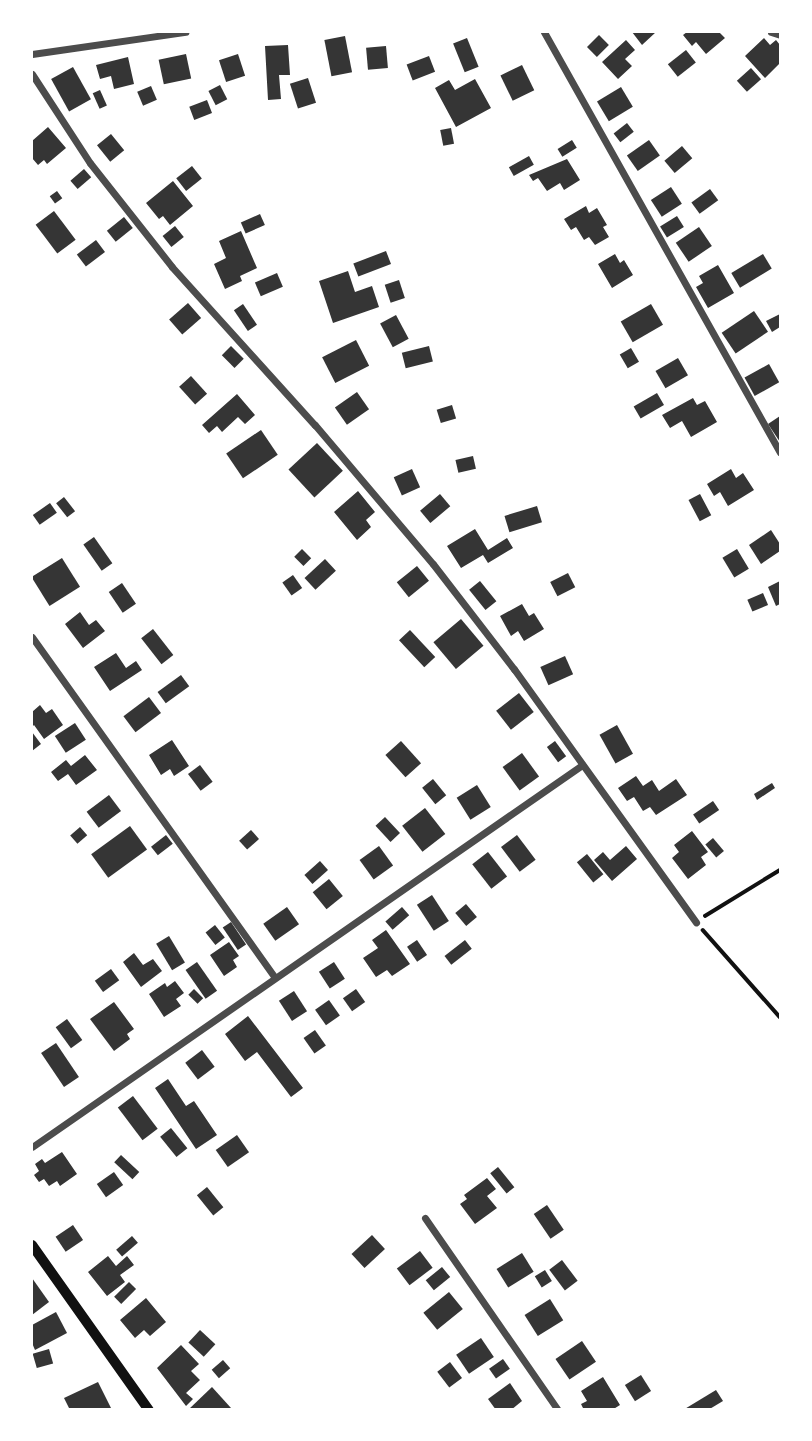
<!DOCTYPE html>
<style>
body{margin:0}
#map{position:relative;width:812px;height:1441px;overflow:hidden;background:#fff;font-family:"Roboto Condensed",sans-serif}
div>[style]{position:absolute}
.building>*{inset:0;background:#353535;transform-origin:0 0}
.path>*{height:3.5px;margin:-1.75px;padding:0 1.75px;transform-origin:1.75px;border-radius:1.75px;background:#111}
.minor>*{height:7px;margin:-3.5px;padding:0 3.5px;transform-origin:3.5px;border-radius:3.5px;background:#4c4c4c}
.secondary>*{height:10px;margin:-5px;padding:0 5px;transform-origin:5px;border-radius:5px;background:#111}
span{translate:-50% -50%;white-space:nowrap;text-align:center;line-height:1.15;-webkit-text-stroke:7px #fff;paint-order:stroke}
.frame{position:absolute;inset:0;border:33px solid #fff;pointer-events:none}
</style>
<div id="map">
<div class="building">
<div style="clip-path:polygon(632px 32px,656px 32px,642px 45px)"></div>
<div style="clip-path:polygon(687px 32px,719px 32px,725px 38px,706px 54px,696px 42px,692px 46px,683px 35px)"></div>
<div style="left:599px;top:35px;width:14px;height:17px;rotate:45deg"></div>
<div style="left:345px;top:36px;width:37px;height:21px;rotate:79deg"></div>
<div style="left:467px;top:38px;width:31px;height:15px;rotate:68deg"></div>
<div style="clip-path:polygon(764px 38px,770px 45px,776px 40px,780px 45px,780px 63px,765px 78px,745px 56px)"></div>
<div style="clip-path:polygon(626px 40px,635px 50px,625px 59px,632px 66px,618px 79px,602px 62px)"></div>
<div style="clip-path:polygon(288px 45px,290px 75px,279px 75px,281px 99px,268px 100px,265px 46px)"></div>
<div style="left:386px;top:46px;width:22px;height:20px;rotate:85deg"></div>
<div style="left:686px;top:50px;width:16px;height:23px;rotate:52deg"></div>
<div style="left:186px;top:54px;width:25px;height:28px;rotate:78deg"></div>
<div style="left:238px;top:54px;width:23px;height:20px;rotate:72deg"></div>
<div style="left:429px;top:56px;width:17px;height:24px;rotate:69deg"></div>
<div style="clip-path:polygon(128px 57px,134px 84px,114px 89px,111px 76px,100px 79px,96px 65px)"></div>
<div style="left:522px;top:65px;width:28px;height:24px;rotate:64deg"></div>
<div style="left:73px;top:67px;width:37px;height:25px;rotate:61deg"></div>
<div style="left:751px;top:68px;width:15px;height:19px;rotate:48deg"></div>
<div style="left:308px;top:78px;width:26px;height:19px;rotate:72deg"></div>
<div style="clip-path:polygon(475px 79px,491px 108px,456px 127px,435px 88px,449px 80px,455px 90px)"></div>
<div style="left:220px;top:85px;width:16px;height:13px;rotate:63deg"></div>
<div style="left:151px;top:86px;width:15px;height:15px;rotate:67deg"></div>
<div style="left:621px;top:87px;width:23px;height:28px;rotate:59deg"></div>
<div style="left:100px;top:90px;width:17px;height:8px;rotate:66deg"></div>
<div style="left:207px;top:100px;width:14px;height:19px;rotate:69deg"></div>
<div style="left:627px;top:123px;width:11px;height:17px;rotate:52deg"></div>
<div style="clip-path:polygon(48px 127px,66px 148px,47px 164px,44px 160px,38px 165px,32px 158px,32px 141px)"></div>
<div style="left:451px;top:128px;width:16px;height:11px;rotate:79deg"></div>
<div style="left:111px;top:134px;width:21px;height:18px;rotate:51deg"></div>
<div style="left:572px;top:140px;width:9px;height:17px;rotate:58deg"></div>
<div style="left:649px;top:140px;width:19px;height:27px;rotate:55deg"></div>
<div style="left:682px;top:146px;width:16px;height:23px;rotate:50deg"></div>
<div style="left:529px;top:156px;width:10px;height:23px;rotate:61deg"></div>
<div style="clip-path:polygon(567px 159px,580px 180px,564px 190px,560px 183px,547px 191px,538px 178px,533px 181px,529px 175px)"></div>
<div style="left:192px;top:166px;width:16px;height:20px;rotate:52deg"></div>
<div style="left:84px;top:169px;width:11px;height:18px;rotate:49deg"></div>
<div style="clip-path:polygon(173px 181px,193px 206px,170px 225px,163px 216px,159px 219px,146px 203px)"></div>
<div style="left:671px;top:187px;width:20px;height:24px;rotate:57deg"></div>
<div style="left:710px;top:189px;width:14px;height:23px;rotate:54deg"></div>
<div style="left:57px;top:191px;width:9px;height:9px;rotate:54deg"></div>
<div style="clip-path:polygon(586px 206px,589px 213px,597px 208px,607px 225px,603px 227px,609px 237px,595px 245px,589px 237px,584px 240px,576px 227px,571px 230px,564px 219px)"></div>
<div style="left:54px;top:211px;width:36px;height:23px;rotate:53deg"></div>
<div style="left:260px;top:214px;width:12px;height:21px;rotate:66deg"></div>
<div style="left:677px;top:216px;width:13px;height:20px;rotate:58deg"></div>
<div style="left:124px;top:217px;width:14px;height:22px;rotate:51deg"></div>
<div style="left:175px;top:226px;width:14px;height:16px;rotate:51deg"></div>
<div style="left:699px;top:227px;width:23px;height:28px;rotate:56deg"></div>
<div style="clip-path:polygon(241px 231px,257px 268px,240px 276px,242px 281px,225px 289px,214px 264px,226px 258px,219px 241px)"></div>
<div style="left:96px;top:240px;width:15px;height:24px;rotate:53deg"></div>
<div style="left:386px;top:251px;width:14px;height:35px;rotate:69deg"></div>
<div style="clip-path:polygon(615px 254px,620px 263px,624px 260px,633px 275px,612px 288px,598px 264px)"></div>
<div style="left:763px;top:254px;width:17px;height:37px;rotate:59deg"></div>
<div style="clip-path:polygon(718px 265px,734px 293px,708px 308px,696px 287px,703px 283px,699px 276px)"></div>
<div style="clip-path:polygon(348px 271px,355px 292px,372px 286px,379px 307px,333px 323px,319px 281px)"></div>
<div style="left:277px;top:273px;width:15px;height:24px;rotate:67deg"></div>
<div style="left:399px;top:280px;width:19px;height:15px;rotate:72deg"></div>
<div style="left:188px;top:303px;width:20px;height:25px;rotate:49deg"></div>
<div style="left:243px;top:304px;width:25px;height:11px;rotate:56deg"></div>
<div style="left:651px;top:304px;width:24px;height:35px;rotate:60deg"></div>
<div style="left:754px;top:311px;width:25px;height:39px;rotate:56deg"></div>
<div style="clip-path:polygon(780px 314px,780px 327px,772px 332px,766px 321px)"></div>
<div style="left:396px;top:315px;width:27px;height:18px;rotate:62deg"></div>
<div style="left:356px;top:340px;width:29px;height:38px;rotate:63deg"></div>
<div style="left:231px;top:346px;width:18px;height:13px;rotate:45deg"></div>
<div style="left:429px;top:346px;width:16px;height:28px;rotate:76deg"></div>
<div style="left:631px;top:348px;width:16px;height:13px;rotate:60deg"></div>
<div style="left:678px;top:358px;width:20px;height:26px;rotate:60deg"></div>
<div style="left:769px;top:364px;width:21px;height:28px;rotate:61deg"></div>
<div style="left:191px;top:376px;width:24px;height:16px;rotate:48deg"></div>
<div style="left:357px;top:392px;width:21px;height:27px;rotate:55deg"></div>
<div style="left:657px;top:393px;width:14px;height:27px;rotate:60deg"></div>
<div style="clip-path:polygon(237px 394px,255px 415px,245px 424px,238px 417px,222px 432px,217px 426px,209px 433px,202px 425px)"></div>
<div style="clip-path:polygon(693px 398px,697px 405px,705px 401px,717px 422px,691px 437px,682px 421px,670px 428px,662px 415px)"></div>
<div style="left:452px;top:405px;width:14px;height:16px;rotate:73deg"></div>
<div style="clip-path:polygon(780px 416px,780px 442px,768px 424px)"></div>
<div style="left:261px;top:430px;width:30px;height:42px;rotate:56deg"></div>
<div style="left:317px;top:443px;width:38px;height:39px;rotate:47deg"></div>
<div style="left:473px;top:456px;width:13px;height:18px;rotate:77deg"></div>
<div style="left:412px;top:469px;width:20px;height:20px;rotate:66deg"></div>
<div style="clip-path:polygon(731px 469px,736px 478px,743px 473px,754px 490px,728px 506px,720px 492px,714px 496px,707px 484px)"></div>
<div style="clip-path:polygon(358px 491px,375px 512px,366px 520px,371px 527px,357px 540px,334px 512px)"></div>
<div style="left:440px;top:494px;width:16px;height:26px;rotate:50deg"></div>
<div style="left:700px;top:494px;width:24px;height:13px;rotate:62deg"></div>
<div style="left:64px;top:497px;width:18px;height:10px;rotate:52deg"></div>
<div style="left:50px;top:503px;width:12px;height:21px;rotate:55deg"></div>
<div style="left:537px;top:506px;width:17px;height:34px;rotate:73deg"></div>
<div style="clip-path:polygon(475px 529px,488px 550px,507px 538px,513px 548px,488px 563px,483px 555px,461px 568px,447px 546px)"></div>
<div style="clip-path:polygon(771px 530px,780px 544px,780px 551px,761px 564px,749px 545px)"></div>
<div style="left:94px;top:537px;width:32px;height:13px;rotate:55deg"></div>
<div style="left:302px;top:549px;width:13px;height:11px;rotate:45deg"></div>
<div style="left:737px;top:549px;width:23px;height:17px;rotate:59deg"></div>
<div style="left:62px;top:558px;width:34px;height:36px;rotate:58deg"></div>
<div style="left:325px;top:559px;width:16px;height:28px;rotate:47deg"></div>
<div style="left:417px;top:566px;width:19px;height:26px;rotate:51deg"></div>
<div style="left:568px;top:573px;width:16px;height:20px;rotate:63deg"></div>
<div style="left:293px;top:575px;width:16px;height:13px;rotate:55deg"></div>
<div style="left:480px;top:581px;width:26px;height:14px;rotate:51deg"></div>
<div style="clip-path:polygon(780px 581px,780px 604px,776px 606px,768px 587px)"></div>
<div style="left:122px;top:583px;width:25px;height:16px;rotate:56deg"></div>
<div style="left:763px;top:593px;width:13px;height:17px;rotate:67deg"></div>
<div style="clip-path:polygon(522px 604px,529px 616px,534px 613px,544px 629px,524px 641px,518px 631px,511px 636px,500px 616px)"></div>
<div style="clip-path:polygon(80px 612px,89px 625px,96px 620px,105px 631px,83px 648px,65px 624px)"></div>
<div style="left:461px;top:619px;width:35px;height:36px;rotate:50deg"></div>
<div style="left:153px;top:629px;width:33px;height:15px;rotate:52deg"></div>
<div style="left:410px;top:630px;width:37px;height:15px;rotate:47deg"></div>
<div style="clip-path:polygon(116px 653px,126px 668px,136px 661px,142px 670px,110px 691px,94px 667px)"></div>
<div style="left:565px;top:656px;width:20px;height:27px;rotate:66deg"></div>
<div style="left:181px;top:675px;width:14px;height:29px;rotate:54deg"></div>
<div style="left:519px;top:693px;width:24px;height:29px;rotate:52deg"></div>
<div style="left:149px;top:697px;width:20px;height:32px;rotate:53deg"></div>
<div style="clip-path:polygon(40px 705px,46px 713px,52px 709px,63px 725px,44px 739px,34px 725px,32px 727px,32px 712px)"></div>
<div style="left:75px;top:723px;width:20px;height:24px;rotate:57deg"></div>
<div style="left:617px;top:725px;width:33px;height:20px;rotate:61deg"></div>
<div style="clip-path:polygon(32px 732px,41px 744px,32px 751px)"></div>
<div style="clip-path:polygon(172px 740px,189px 766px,174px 776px,170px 769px,161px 775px,149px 755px)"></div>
<div style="left:401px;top:741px;width:30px;height:21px;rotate:48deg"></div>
<div style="left:555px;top:741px;width:19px;height:10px;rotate:54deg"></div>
<div style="left:522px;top:753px;width:29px;height:24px;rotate:54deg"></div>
<div style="clip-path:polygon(85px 755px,97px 770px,76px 785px,68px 774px,58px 781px,51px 772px,66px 760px,71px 766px)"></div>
<div style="left:200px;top:765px;width:21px;height:15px;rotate:53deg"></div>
<div style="clip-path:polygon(636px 776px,643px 786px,652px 780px,659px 791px,676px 779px,687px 795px,656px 815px,650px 807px,643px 811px,634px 797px,627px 801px,618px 788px)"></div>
<div style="left:433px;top:779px;width:21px;height:14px;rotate:51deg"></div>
<div style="clip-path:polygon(772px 783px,775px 788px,757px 800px,754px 794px)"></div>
<div style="left:477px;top:785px;width:26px;height:24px;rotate:58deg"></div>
<div style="left:109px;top:795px;width:20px;height:28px;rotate:53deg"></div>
<div style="left:713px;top:801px;width:11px;height:24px;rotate:56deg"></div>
<div style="left:425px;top:808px;width:33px;height:29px;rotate:52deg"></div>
<div style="left:385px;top:817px;width:22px;height:13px;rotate:47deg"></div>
<div style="left:130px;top:826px;width:29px;height:48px;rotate:54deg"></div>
<div style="left:80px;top:827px;width:11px;height:13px;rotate:49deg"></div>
<div style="left:251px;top:830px;width:12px;height:16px;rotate:48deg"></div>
<div style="clip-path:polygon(692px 831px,708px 852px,701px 857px,706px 865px,688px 879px,672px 858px,679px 852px,674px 845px)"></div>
<div style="left:166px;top:835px;width:11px;height:19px;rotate:52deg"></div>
<div style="left:517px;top:835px;width:31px;height:20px;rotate:53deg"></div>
<div style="left:713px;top:838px;width:17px;height:10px;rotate:50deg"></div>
<div style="left:379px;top:846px;width:24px;height:24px;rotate:54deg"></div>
<div style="clip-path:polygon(626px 846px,637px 859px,612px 881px,594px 860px,603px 852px,610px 860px)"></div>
<div style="left:488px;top:852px;width:31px;height:20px;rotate:52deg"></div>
<div style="left:587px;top:854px;width:26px;height:13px;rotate:51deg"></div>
<div style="left:320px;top:861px;width:12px;height:21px;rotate:48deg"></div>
<div style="left:329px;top:879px;width:22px;height:21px;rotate:51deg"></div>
<div style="left:432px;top:895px;width:31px;height:18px;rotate:57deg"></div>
<div style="left:466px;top:904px;width:17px;height:14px;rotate:50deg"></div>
<div style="left:287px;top:907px;width:21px;height:29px;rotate:55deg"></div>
<div style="left:402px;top:907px;width:11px;height:22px;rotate:49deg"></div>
<div style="left:231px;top:922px;width:27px;height:10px;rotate:56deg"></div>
<div style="left:215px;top:925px;width:16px;height:12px;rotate:52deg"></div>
<div style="clip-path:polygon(386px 930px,410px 964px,392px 976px,387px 970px,376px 977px,363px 958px,378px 948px,372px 940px)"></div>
<div style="left:169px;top:936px;width:31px;height:15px;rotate:59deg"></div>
<div style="left:417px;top:940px;width:18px;height:12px;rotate:56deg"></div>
<div style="left:465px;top:940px;width:11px;height:26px;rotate:52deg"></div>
<div style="clip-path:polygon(229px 942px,239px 956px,233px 960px,237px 967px,224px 976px,210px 955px)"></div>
<div style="clip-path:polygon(134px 953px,143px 965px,153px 959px,162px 971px,141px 987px,123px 962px)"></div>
<div style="left:197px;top:962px;width:35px;height:14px;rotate:55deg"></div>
<div style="left:334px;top:962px;width:20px;height:18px;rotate:57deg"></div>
<div style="left:111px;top:969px;width:14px;height:20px;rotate:54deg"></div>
<div style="clip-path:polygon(175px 981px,184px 993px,176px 999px,181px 1006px,164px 1017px,149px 994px,165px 983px,167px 987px)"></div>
<div style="left:194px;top:989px;width:13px;height:8px;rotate:45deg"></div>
<div style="left:356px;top:989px;width:16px;height:16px;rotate:55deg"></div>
<div style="left:294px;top:991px;width:24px;height:18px;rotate:57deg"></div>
<div style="left:329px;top:1000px;width:19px;height:17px;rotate:55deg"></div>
<div style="clip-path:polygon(114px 1002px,134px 1029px,127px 1034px,130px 1039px,114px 1051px,90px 1019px)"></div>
<div style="clip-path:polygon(248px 1016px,303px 1088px,291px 1097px,257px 1052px,245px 1061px,225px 1034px)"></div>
<div style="left:67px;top:1019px;width:26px;height:14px;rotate:54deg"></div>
<div style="left:315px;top:1030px;width:19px;height:14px;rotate:55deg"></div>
<div style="left:56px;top:1043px;width:41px;height:18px;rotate:56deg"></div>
<div style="left:202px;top:1050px;width:21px;height:21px;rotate:53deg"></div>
<div style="clip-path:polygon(168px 1079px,186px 1106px,194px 1101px,217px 1135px,196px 1149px,155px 1088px)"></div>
<div style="left:133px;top:1096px;width:41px;height:19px;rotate:53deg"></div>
<div style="left:171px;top:1128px;width:26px;height:14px;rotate:51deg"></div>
<div style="left:237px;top:1135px;width:21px;height:26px;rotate:55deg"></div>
<div style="clip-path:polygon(62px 1152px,77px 1174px,60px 1186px,57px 1181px,49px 1186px,44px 1179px,39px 1182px,34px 1175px,39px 1171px,35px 1164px,42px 1159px,45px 1163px)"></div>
<div style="left:121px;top:1155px;width:25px;height:10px;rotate:43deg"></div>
<div style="left:498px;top:1167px;width:26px;height:10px;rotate:51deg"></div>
<div style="left:114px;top:1172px;width:16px;height:21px;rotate:55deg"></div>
<div style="clip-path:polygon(487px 1178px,496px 1189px,487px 1196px,497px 1208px,475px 1224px,460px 1204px,467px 1199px,464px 1195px)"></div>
<div style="left:207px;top:1187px;width:26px;height:13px;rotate:51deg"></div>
<div style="left:547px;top:1205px;width:30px;height:16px;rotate:56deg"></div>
<div style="left:73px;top:1225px;width:18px;height:21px;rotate:56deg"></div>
<div style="left:372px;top:1235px;width:19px;height:28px;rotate:47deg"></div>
<div style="left:132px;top:1236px;width:9px;height:21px;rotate:49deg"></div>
<div style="left:420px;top:1251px;width:21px;height:29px;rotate:53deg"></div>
<div style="left:522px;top:1253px;width:22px;height:30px;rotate:58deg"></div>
<div style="clip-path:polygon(108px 1256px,116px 1266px,127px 1256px,134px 1265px,120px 1275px,125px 1282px,107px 1296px,88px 1272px)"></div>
<div style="left:562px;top:1260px;width:26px;height:16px;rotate:53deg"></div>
<div style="left:442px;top:1267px;width:13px;height:21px;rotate:51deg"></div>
<div style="left:545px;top:1270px;width:13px;height:12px;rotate:58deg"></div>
<div style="clip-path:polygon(32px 1278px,49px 1302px,32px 1315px)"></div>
<div style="left:129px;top:1282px;width:10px;height:21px;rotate:45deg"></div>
<div style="left:449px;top:1292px;width:22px;height:33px;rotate:51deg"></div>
<div style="clip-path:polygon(146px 1298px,166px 1322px,150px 1336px,144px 1330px,135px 1338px,120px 1320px)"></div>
<div style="left:550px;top:1299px;width:25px;height:30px;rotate:58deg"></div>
<div style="clip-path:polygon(56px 1312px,67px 1333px,35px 1350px,32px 1343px,32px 1325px)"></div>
<div style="left:200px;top:1330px;width:21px;height:17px;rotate:43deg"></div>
<div style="left:481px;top:1338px;width:23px;height:30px;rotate:56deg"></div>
<div style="left:582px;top:1341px;width:25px;height:32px;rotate:56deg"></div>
<div style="clip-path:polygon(181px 1345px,199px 1364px,191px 1371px,200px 1380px,186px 1393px,193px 1399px,186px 1406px,157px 1368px)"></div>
<div style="left:49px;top:1349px;width:15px;height:17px;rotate:74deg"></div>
<div style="left:503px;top:1359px;width:12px;height:17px;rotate:55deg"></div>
<div style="left:223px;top:1360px;width:11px;height:15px;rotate:49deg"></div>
<div style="left:450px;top:1362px;width:20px;height:16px;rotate:53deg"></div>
<div style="left:641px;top:1375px;width:19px;height:19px;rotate:58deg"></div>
<div style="clip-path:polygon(603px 1377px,620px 1405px,612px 1410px,584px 1410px,581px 1404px,587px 1401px,581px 1391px)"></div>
<div style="clip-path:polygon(98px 1382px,111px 1408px,70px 1410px,64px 1398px)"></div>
<div style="clip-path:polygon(510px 1383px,522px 1401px,511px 1410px,496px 1410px,488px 1399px)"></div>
<div style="clip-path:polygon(212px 1387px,231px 1408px,188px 1410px)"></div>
<div style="clip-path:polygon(716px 1390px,723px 1401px,708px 1410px,683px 1410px)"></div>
</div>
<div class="path">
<div style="left:705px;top:916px;width:88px;rotate:-31.5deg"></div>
<div style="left:703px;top:930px;width:116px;rotate:48.5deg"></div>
</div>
<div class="minor">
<div style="left:544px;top:32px;width:482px;rotate:60.7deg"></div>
<div style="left:771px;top:32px;width:9px;rotate:18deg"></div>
<div style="left:32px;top:54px;width:155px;rotate:-8.2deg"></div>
<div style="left:32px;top:74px;width:106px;rotate:56.9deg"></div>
<div style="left:90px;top:163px;width:132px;rotate:51.7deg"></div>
<div style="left:172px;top:267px;width:213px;rotate:47.9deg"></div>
<div style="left:315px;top:425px;width:182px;rotate:49.7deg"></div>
<div style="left:433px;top:564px;width:133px;rotate:52.4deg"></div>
<div style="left:514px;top:669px;width:312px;rotate:54.3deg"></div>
<div style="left:32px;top:637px;width:417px;rotate:54.5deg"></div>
<div style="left:32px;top:1147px;width:670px;rotate:-34.78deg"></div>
<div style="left:425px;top:1218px;width:234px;rotate:55.3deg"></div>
</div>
<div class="secondary">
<div style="left:32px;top:1245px;width:202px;rotate:54.7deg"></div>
</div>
<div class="frame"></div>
</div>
